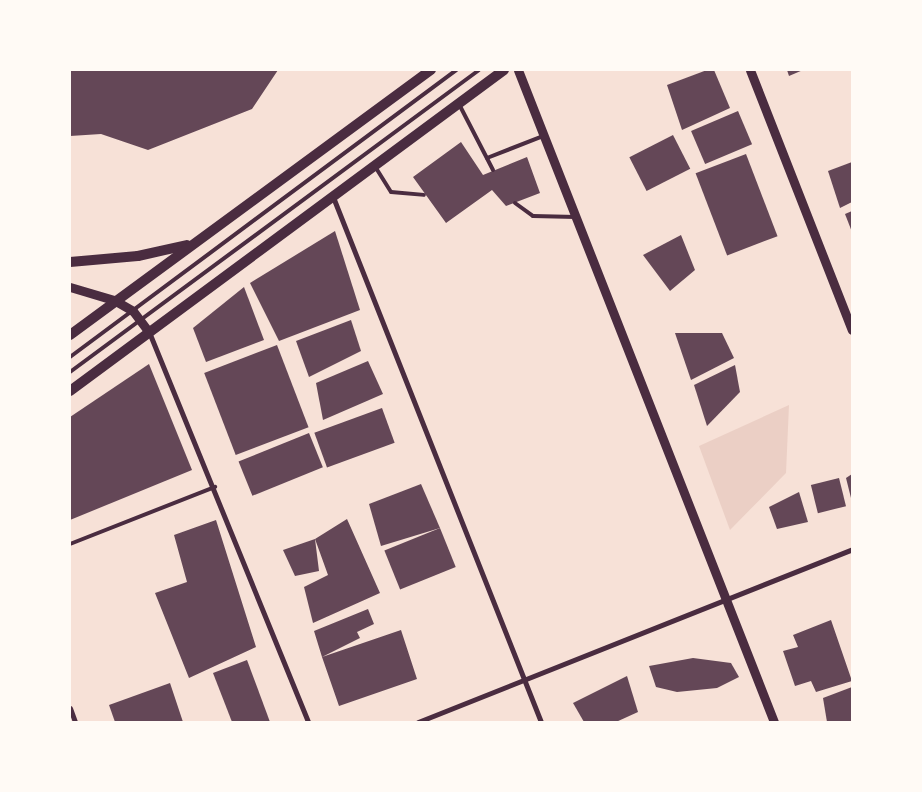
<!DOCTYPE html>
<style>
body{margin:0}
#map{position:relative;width:922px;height:792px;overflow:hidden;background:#f7e1d7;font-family:"DM Sans",sans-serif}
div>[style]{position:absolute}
.green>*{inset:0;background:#ebcfc5}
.building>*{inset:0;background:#644757;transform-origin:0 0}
.service>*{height:4px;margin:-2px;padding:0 2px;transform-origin:2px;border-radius:2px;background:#4a2c40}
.minor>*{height:5px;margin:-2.5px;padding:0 2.5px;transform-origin:2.5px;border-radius:2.5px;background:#4a2c40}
.tertiary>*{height:9px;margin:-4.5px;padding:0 4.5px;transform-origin:4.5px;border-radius:4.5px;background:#4a2c40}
.secondary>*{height:10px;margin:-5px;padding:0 5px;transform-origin:5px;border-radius:5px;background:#4a2c40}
span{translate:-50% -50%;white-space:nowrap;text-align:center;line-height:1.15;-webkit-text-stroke:4px #fffaf5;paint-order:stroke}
.frame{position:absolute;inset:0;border:71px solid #fffaf5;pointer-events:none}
</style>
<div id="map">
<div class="green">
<div style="clip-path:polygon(789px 405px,786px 473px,730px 530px,699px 446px)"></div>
</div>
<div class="building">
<div style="clip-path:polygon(70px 70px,278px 70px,252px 109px,148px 150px,101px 134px,70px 136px)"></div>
<div style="clip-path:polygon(707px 70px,714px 70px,730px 108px,682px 130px,667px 85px)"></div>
<div style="clip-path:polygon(787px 70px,803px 70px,789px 76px)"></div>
<div style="left:738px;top:111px;width:36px;height:51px;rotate:67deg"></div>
<div style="left:673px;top:135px;width:38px;height:49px;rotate:63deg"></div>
<div style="clip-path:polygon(461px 142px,483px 175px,527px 157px,540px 193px,506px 206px,492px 190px,446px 223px,413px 177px)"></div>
<div style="left:746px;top:154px;width:88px;height:54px;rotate:69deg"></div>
<div style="clip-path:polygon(852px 162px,852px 202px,840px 208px,828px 171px)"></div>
<div style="clip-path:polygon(852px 211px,852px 232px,845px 214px)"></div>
<div style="clip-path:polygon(335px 231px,360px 310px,279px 341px,250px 283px)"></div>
<div style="clip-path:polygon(681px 235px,695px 270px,670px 291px,643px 255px)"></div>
<div style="clip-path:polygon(244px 287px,264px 340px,206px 362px,193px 328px)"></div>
<div style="clip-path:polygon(351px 320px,361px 351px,309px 377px,296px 341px)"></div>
<div style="clip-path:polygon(675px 333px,722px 333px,734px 358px,691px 380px)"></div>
<div style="left:277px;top:345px;width:88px;height:78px;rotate:69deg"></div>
<div style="clip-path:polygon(368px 361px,383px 394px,323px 420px,316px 383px)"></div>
<div style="clip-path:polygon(149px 364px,192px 470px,70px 520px,70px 417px)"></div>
<div style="clip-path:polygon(735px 365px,740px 392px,707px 426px,694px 385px)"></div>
<div style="left:382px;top:408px;width:37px;height:72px;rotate:70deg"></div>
<div style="left:309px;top:433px;width:37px;height:76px;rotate:68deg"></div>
<div style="clip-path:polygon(852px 474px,852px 498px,851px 498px,846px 478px)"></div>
<div style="left:839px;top:478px;width:29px;height:29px;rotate:76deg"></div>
<div style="clip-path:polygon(421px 484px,440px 528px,381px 546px,369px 504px)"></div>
<div style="clip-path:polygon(799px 492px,808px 522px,777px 529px,769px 507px)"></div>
<div style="clip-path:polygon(347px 519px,380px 593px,313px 623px,304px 587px,328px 575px,315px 539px)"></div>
<div style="clip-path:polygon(216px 520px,256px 647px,189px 678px,155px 593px,187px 582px,174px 535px)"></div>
<div style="left:440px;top:528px;width:42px;height:60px;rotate:68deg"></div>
<div style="clip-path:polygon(315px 539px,319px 571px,295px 576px,283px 550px)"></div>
<div style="clip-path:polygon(368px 609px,374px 624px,357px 632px,360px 638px,322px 657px,401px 630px,417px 679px,339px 706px,322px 657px,314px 631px)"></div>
<div style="clip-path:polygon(831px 620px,852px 681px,816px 692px,811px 681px,795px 686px,783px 651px,798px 647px,793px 635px)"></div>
<div style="clip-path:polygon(693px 658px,731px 663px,739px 677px,717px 688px,677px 692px,656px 687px,649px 666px)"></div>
<div style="clip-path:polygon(247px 660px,270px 722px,232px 722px,213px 673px)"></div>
<div style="clip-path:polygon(627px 676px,638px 712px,616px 722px,584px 722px,573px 703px)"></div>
<div style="clip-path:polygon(170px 683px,183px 722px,115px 722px,109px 705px)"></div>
<div style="clip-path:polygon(852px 687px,852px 722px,827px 722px,823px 698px)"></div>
</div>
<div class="service">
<div style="left:460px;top:106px;width:72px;rotate:62.7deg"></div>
<div style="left:487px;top:158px;width:60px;rotate:-21.4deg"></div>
<div style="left:376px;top:168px;width:28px;rotate:58deg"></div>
<div style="left:391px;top:192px;width:33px;rotate:5deg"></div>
<div style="left:515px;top:203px;width:22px;rotate:36deg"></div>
<div style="left:533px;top:216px;width:43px;rotate:1.3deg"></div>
<div style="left:70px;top:357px;width:481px;rotate:-36.6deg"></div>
<div style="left:70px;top:372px;width:508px;rotate:-36.44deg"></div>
<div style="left:70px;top:544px;width:156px;rotate:-21.5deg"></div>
</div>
<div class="minor">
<div style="left:333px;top:197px;width:565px;rotate:68.39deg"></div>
<div style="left:149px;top:332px;width:421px;rotate:67.8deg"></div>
<div style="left:70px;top:708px;width:15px;rotate:70deg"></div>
<div style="left:418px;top:722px;width:467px;rotate:-21.7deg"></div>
</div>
<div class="tertiary">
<div style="left:518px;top:70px;width:700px;rotate:68.56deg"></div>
<div style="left:750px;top:70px;width:279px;rotate:68.6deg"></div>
<div style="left:70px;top:287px;width:46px;rotate:16.5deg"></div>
<div style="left:114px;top:300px;width:22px;rotate:30deg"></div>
<div style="left:133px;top:311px;width:26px;rotate:53deg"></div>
</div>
<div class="secondary">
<div style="left:70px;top:262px;width:68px;rotate:-5deg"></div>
<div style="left:138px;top:256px;width:50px;rotate:-12.7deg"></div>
<div style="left:70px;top:335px;width:448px;rotate:-36.3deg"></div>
<div style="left:70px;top:391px;width:540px;rotate:-36.49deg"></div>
</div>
<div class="frame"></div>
</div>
